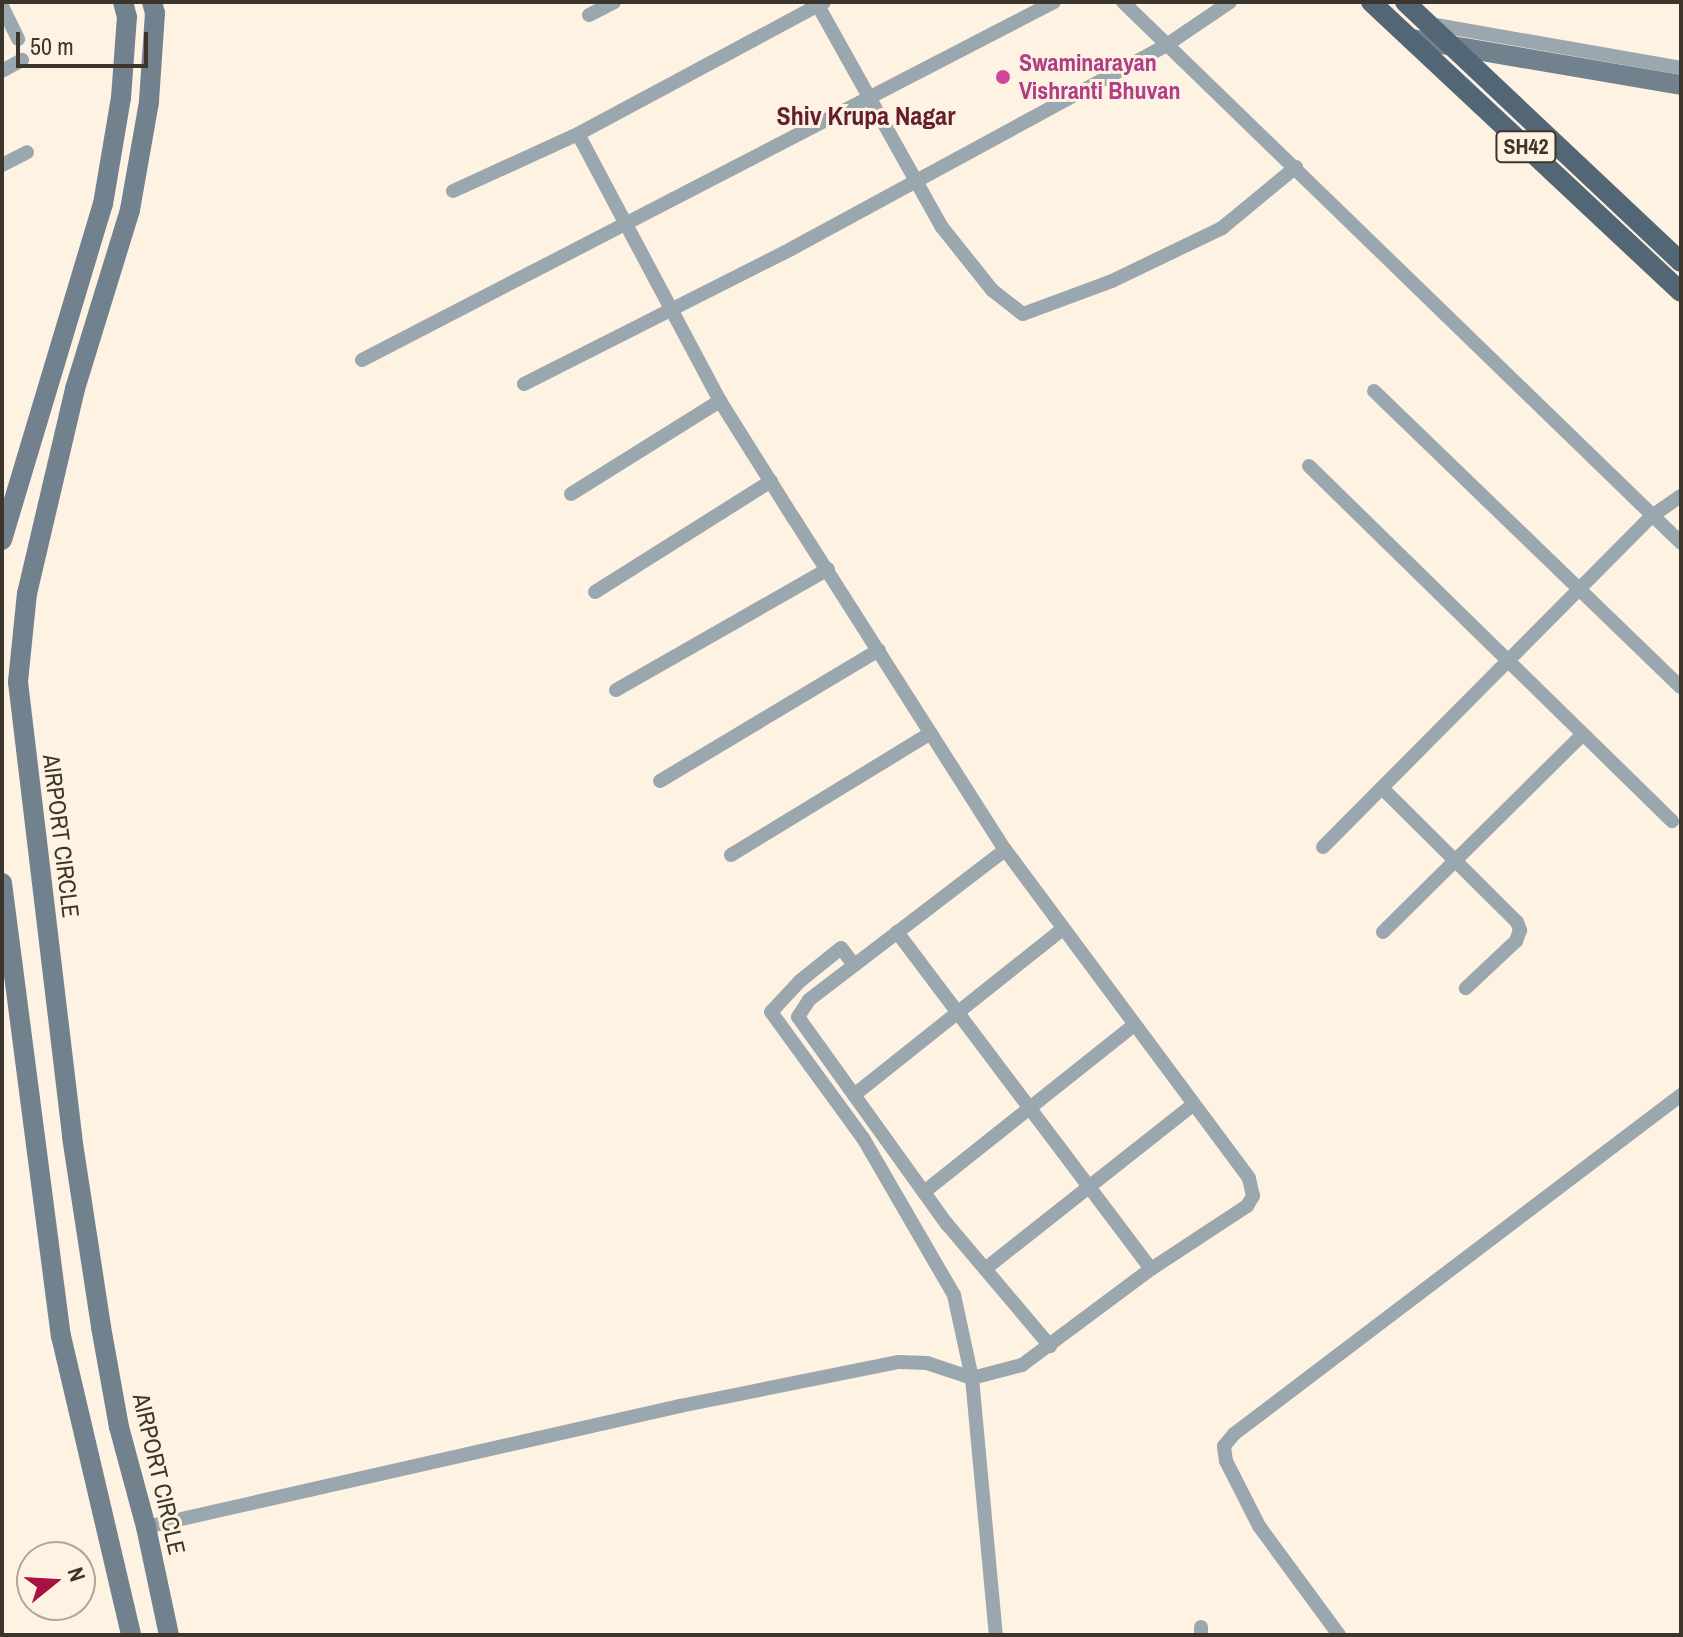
<!DOCTYPE html>
<style>
body{margin:0}
#map{position:relative;width:1683px;height:1637px;overflow:hidden;background:#fef3e3;font-family:"Archivo Narrow",sans-serif}
div>[style]{position:absolute}
.minor>*{height:14px;margin:-7px;padding:0 7px;transform-origin:7px;border-radius:7px;background:#9ba7af}
.secondary>*{height:20px;margin:-10px;padding:0 10px;transform-origin:10px;border-radius:10px;background:#71818e}
.primary>*{height:20px;margin:-10px;padding:0 10px;transform-origin:10px;border-radius:10px;background:#536675}
.dots>*{width:22px;height:22px;translate:-50% -50%;box-sizing:border-box;border:4px solid #fef3e3;border-radius:50%}
span{translate:-50% -50%;white-space:nowrap;text-align:center;line-height:1.15;-webkit-text-stroke:6px #fef3e3;paint-order:stroke}
.shield-label span{padding:2px 6px;background:#fef3e3;border:2px solid;border-radius:6px;-webkit-text-stroke-width:0}
.shield-label{font-size:22px;color:#3c352b;font-weight:700}
.hotel-label{font-size:24px;color:#b23c85;font-weight:700}
.left{translate:0 -50%;text-align:left}
.street-label{font-size:24px;color:#3c352b}
.neighbourhood-label{font-size:26px;color:#641e2e;font-weight:700}
.frame{position:absolute;inset:0;border:4px solid #3c352b;pointer-events:none}
.north{position:absolute;left:16px;top:1541px;width:80px;height:80px;box-sizing:border-box;background:#fef3e3;border:2px solid #b0a799;border-radius:50%;rotate:72deg;font-size:22px;font-weight:700;line-height:32px;text-align:center;color:#3c352b}
.north::after{content:'';display:block;margin:auto;width:28px;height:36px;background:#a71144;clip-path:polygon(50% 0,100% 100%,50% 72%,0 100%)}
.scale{position:absolute;left:16px;top:32px;width:132px;height:36px;box-sizing:border-box;border:4px solid #3c352b;border-top:0;padding-left:10px;font-size:24px;line-height:28px;white-space:nowrap;color:#3c352b;-webkit-text-stroke:6px #fef3e3;paint-order:stroke}
</style>
<div id="map">
<div class="minor">
<div style="left:816px;top:2px;width:257px;rotate:60.8deg"></div>
<div style="left:941px;top:226px;width:82px;rotate:51.4deg"></div>
<div style="left:992px;top:290px;width:39px;rotate:38deg"></div>
<div style="left:1023px;top:314px;width:95px;rotate:-20.3deg"></div>
<div style="left:1112px;top:281px;width:122px;rotate:-25.7deg"></div>
<div style="left:1222px;top:228px;width:96px;rotate:-39.5deg"></div>
<div style="left:1123px;top:2px;width:777px;rotate:44.11deg"></div>
<div style="left:2px;top:6px;width:37px;rotate:64deg"></div>
<div style="left:589px;top:15px;width:28px;rotate:-27deg"></div>
<div style="left:1430px;top:24px;width:255px;rotate:9.9deg"></div>
<div style="left:2px;top:71px;width:23px;rotate:-29deg"></div>
<div style="left:2px;top:165px;width:28px;rotate:-27deg"></div>
<div style="left:453px;top:191px;width:137px;rotate:-24.5deg"></div>
<div style="left:578px;top:134px;width:279px;rotate:-28.2deg"></div>
<div style="left:362px;top:360px;width:779px;rotate:-27.35deg"></div>
<div style="left:524px;top:384px;width:299px;rotate:-26.8deg"></div>
<div style="left:791px;top:249px;width:429px;rotate:-28.5deg"></div>
<div style="left:1168px;top:44px;width:75px;rotate:-34.1deg"></div>
<div style="left:1374px;top:391px;width:426px;rotate:44deg"></div>
<div style="left:1309px;top:466px;width:508px;rotate:44.36deg"></div>
<div style="left:571px;top:494px;width:176px;rotate:-32deg"></div>
<div style="left:595px;top:592px;width:208px;rotate:-32.2deg"></div>
<div style="left:616px;top:690px;width:244px;rotate:-29.7deg"></div>
<div style="left:660px;top:781px;width:255px;rotate:-30.9deg"></div>
<div style="left:1382px;top:788px;width:190px;rotate:44.8deg"></div>
<div style="left:1517px;top:922px;width:9px;rotate:69deg"></div>
<div style="left:1520px;top:930px;width:12px;rotate:110deg"></div>
<div style="left:1516px;top:941px;width:69px;rotate:136.8deg"></div>
<div style="left:1323px;top:847px;width:467px;rotate:-45.2deg"></div>
<div style="left:1652px;top:516px;width:35px;rotate:-35deg"></div>
<div style="left:1005px;top:850px;width:247px;rotate:142.6deg"></div>
<div style="left:809px;top:1000px;width:20px;rotate:123deg"></div>
<div style="left:798px;top:1017px;width:255px;rotate:54.3deg"></div>
<div style="left:947px;top:1224px;width:160px;rotate:49.8deg"></div>
<div style="left:731px;top:855px;width:234px;rotate:-31.4deg"></div>
<div style="left:897px;top:932px;width:422px;rotate:53deg"></div>
<div style="left:1383px;top:932px;width:280px;rotate:-44.7deg"></div>
<div style="left:854px;top:965px;width:21px;rotate:-127deg"></div>
<div style="left:841px;top:948px;width:53px;rotate:141.2deg"></div>
<div style="left:800px;top:981px;width:42px;rotate:133.1deg"></div>
<div style="left:771px;top:1012px;width:156px;rotate:53.9deg"></div>
<div style="left:863px;top:1138px;width:181px;rotate:59.9deg"></div>
<div style="left:954px;top:1295px;width:85px;rotate:77.8deg"></div>
<div style="left:972px;top:1378px;width:258px;rotate:84.7deg"></div>
<div style="left:854px;top:1095px;width:267px;rotate:-38.5deg"></div>
<div style="left:924px;top:1192px;width:268px;rotate:-38.5deg"></div>
<div style="left:985px;top:1269px;width:265px;rotate:-38.3deg"></div>
<div style="left:146px;top:1527px;width:548px;rotate:-12.77deg"></div>
<div style="left:680px;top:1406px;width:222px;rotate:-11.4deg"></div>
<div style="left:898px;top:1362px;width:29px;rotate:2deg"></div>
<div style="left:927px;top:1363px;width:47px;rotate:18.4deg"></div>
<div style="left:972px;top:1378px;width:52px;rotate:-14.6deg"></div>
<div style="left:1022px;top:1365px;width:161px;rotate:-36.7deg"></div>
<div style="left:1151px;top:1269px;width:115px;rotate:-33.3deg"></div>
<div style="left:1247px;top:1206px;width:12px;rotate:-59deg"></div>
<div style="left:1253px;top:1196px;width:18px;rotate:-103deg"></div>
<div style="left:1249px;top:1178px;width:409px;rotate:-126.6deg"></div>
<div style="left:1005px;top:850px;width:393px;rotate:-122.5deg"></div>
<div style="left:794px;top:519px;width:139px;rotate:-122.1deg"></div>
<div style="left:720px;top:401px;width:302px;rotate:-118deg"></div>
<div style="left:1201px;top:1627px;width:8px;rotate:90deg"></div>
<div style="left:1339px;top:1635px;width:135px;rotate:-126.3deg"></div>
<div style="left:1259px;top:1526px;width:73px;rotate:-116.9deg"></div>
<div style="left:1226px;top:1461px;width:15px;rotate:-98deg"></div>
<div style="left:1224px;top:1446px;width:16px;rotate:-50deg"></div>
<div style="left:1234px;top:1434px;width:561px;rotate:-37.18deg"></div>
</div>
<div class="secondary">
<div style="left:152px;top:2px;width:11px;rotate:75deg"></div>
<div style="left:155px;top:13px;width:89px;rotate:93.9deg"></div>
<div style="left:149px;top:102px;width:110px;rotate:100deg"></div>
<div style="left:130px;top:210px;width:187px;rotate:107.1deg"></div>
<div style="left:75px;top:389px;width:210px;rotate:103.2deg"></div>
<div style="left:27px;top:593px;width:89px;rotate:95.8deg"></div>
<div style="left:18px;top:682px;width:458px;rotate:83.2deg"></div>
<div style="left:72px;top:1137px;width:192px;rotate:81.3deg"></div>
<div style="left:101px;top:1327px;width:102px;rotate:79.8deg"></div>
<div style="left:119px;top:1427px;width:104px;rotate:74.9deg"></div>
<div style="left:146px;top:1527px;width:110px;rotate:78deg"></div>
<div style="left:1412px;top:39px;width:273px;rotate:9.7deg"></div>
<div style="left:2px;top:540px;width:351px;rotate:-73.3deg"></div>
<div style="left:103px;top:204px;width:108px;rotate:-80.4deg"></div>
<div style="left:121px;top:98px;width:81px;rotate:-85.8deg"></div>
<div style="left:127px;top:17px;width:16px;rotate:-105deg"></div>
<div style="left:2px;top:883px;width:457px;rotate:82.6deg"></div>
<div style="left:61px;top:1336px;width:307px;rotate:76.8deg"></div>
</div>
<div class="primary">
<div style="left:1371px;top:2px;width:424px;rotate:43.1deg"></div>
<div style="left:1405px;top:2px;width:379px;rotate:43.3deg"></div>
</div>
<div class="dots">
<div style="left:1003px;top:77px;background:#d1479c"></div>
</div>
<div class="shield-label">
<span style="left:1526px;top:147px">SH42</span>
</div>
<div class="hotel-label">
<span class="left" style="left:1019px;top:77px">Swaminarayan<br>Vishranti Bhuvan</span>
</div>
<div class="street-label">
<span style="left:61px;top:836px;rotate:83deg">AIRPORT CIRCLE</span>
<span style="left:159px;top:1474px;rotate:77deg">AIRPORT CIRCLE</span>
</div>
<div class="neighbourhood-label">
<span style="left:866px;top:116px">Shiv Krupa Nagar</span>
</div>
<div class="frame"></div>
<div class="north">N</div>
<div class="scale">50 m</div>
</div>
